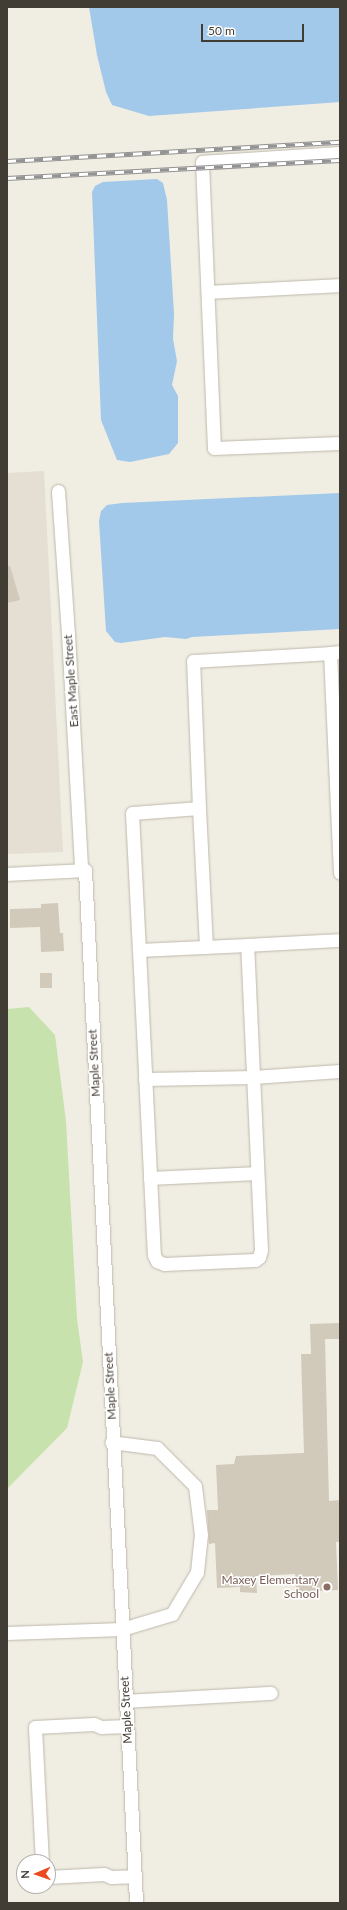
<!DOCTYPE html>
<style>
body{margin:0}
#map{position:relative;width:347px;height:1910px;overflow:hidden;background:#f0ede3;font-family:Lato,sans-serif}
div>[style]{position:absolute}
.residential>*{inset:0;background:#e4dfd2}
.green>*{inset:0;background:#c8e2ae}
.water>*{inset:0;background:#a2c8ea}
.building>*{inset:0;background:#d1c9ba;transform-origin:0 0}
.roads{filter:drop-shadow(0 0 1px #beb8aa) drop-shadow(0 0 1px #beb8aa)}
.minor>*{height:13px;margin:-6.5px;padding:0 6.5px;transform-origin:6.5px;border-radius:6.5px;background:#fff}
.rail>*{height:4.5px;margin-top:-2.25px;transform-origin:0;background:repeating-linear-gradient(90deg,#fff 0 9px,#939393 0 18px);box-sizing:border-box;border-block:1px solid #939393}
.dots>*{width:11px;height:11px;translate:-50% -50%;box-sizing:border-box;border:2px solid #fff;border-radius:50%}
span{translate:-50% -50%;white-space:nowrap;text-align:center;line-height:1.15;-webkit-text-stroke:3px #fff;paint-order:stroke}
.street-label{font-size:12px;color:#423d34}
.education-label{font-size:12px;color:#785e54}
.right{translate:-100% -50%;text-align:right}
.frame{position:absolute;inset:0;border:8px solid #423d34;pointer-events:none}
.north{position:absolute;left:16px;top:1854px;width:40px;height:40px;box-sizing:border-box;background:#fff;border:1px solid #b3b1ae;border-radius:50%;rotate:268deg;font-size:11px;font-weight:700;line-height:16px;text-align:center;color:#423d34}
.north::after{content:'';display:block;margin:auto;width:14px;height:18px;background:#eb4a20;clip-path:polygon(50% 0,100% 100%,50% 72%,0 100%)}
.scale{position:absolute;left:201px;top:24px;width:103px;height:18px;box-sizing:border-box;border:2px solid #423d34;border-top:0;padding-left:5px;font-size:12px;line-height:14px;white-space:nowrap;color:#423d34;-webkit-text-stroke:3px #fff;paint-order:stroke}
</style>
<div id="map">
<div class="residential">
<div style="clip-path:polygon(44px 471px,63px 852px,7px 854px,7px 473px)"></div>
</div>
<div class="green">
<div style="clip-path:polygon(29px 1007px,55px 1035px,66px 1121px,77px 1319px,83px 1362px,67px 1428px,7px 1489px,7px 1009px)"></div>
</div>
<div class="water">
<div style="clip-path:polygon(89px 7px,340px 7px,340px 102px,149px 116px,112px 105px,106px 92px,97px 55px)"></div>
<div style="clip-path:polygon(157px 179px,163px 183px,167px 200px,174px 314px,173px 339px,177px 361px,172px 385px,178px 396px,178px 443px,169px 454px,130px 462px,117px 460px,101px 420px,92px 192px,95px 186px,103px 182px)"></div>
<div style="clip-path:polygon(340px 493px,340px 629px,192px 637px,186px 639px,165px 637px,121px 643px,115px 642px,106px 631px,99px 521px,101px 511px,107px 505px,122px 503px)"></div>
</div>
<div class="building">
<div style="clip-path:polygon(7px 566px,10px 566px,20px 600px,7px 603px)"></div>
<div style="clip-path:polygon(58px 903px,60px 933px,63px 933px,64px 951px,41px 952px,40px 927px,10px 928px,10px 909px,41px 908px,41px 904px)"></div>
<div style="left:40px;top:973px;width:12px;height:15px"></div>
<div style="clip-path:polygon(340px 1323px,340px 1339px,325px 1339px,329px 1501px,340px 1500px,340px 1542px,336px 1542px,338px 1590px,296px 1592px,295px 1574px,256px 1576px,257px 1593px,240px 1592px,240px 1587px,217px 1588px,215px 1543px,209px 1544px,207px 1510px,218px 1510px,216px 1465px,234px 1464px,236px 1456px,304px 1453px,301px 1354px,311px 1354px,310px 1324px)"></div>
</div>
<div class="roads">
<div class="minor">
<div style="left:340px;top:153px;width:138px;rotate:176.3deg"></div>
<div style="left:202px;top:162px;width:286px;rotate:87.6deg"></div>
<div style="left:214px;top:448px;width:126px;rotate:-2.3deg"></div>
<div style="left:208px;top:292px;width:132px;rotate:-3deg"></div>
<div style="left:58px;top:491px;width:143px;rotate:86deg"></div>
<div style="left:68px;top:634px;width:236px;rotate:86.8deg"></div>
<div style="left:340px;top:652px;width:10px;rotate:174deg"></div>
<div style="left:330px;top:653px;width:220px;rotate:87.4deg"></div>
<div style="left:199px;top:808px;width:147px;rotate:-92.3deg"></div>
<div style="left:193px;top:661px;width:137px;rotate:-3.3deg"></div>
<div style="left:7px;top:874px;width:78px;rotate:-2.9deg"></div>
<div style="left:85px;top:870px;width:1034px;rotate:87.17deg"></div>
<div style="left:206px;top:947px;width:139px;rotate:-92.9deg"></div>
<div style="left:199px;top:808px;width:67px;rotate:175.7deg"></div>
<div style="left:132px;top:813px;width:137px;rotate:87.1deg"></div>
<div style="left:139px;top:950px;width:108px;rotate:-2.7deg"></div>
<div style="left:247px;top:945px;width:93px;rotate:-3.1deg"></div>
<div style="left:139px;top:950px;width:305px;rotate:87.2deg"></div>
<div style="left:154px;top:1255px;width:7px;rotate:63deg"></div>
<div style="left:157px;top:1261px;width:8px;rotate:23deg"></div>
<div style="left:164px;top:1264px;width:91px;rotate:-2.5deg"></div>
<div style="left:255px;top:1260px;width:5px;rotate:-37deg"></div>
<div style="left:259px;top:1257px;width:7px;rotate:-74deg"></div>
<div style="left:261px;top:1250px;width:305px;rotate:-92.6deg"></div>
<div style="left:145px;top:1079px;width:108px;rotate:-1.1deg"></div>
<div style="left:253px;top:1077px;width:87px;rotate:-3.9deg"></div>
<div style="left:150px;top:1178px;width:107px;rotate:-2.7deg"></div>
<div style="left:7px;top:1633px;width:115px;rotate:-2deg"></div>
<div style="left:122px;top:1629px;width:52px;rotate:-16.7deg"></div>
<div style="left:172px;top:1614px;width:49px;rotate:-59.2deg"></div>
<div style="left:197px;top:1572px;width:37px;rotate:-84deg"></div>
<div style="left:201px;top:1535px;width:49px;rotate:-97deg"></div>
<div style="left:195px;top:1486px;width:54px;rotate:-135deg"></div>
<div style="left:157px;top:1448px;width:46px;rotate:-172.6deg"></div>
<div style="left:126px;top:1701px;width:145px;rotate:-3.2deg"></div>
<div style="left:42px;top:1862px;width:135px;rotate:-93deg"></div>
<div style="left:35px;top:1727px;width:59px;rotate:-2.9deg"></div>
<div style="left:94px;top:1724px;width:8px;rotate:23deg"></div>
<div style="left:101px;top:1727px;width:26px;rotate:-2deg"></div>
<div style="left:48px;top:1877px;width:56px;rotate:-3.1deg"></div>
<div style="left:104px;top:1874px;width:8px;rotate:23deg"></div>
<div style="left:111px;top:1877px;width:24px;rotate:-2deg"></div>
</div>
</div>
<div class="rail">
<div style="left:7px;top:161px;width:334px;rotate:-3.3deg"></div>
<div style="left:7px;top:178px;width:333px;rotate:-3.1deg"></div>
</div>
<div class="dots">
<div style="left:327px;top:1587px;background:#8d6e63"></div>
</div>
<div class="street-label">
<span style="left:71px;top:681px;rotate:-94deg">East Maple Street</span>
<span style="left:94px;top:1063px;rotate:-93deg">Maple Street</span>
<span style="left:110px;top:1386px;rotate:-93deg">Maple Street</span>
<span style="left:126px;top:1710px;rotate:-93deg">Maple Street</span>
</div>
<div class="education-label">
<span class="right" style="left:319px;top:1587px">Maxey Elementary<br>School</span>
</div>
<div class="frame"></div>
<div class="north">N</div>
<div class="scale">50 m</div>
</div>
